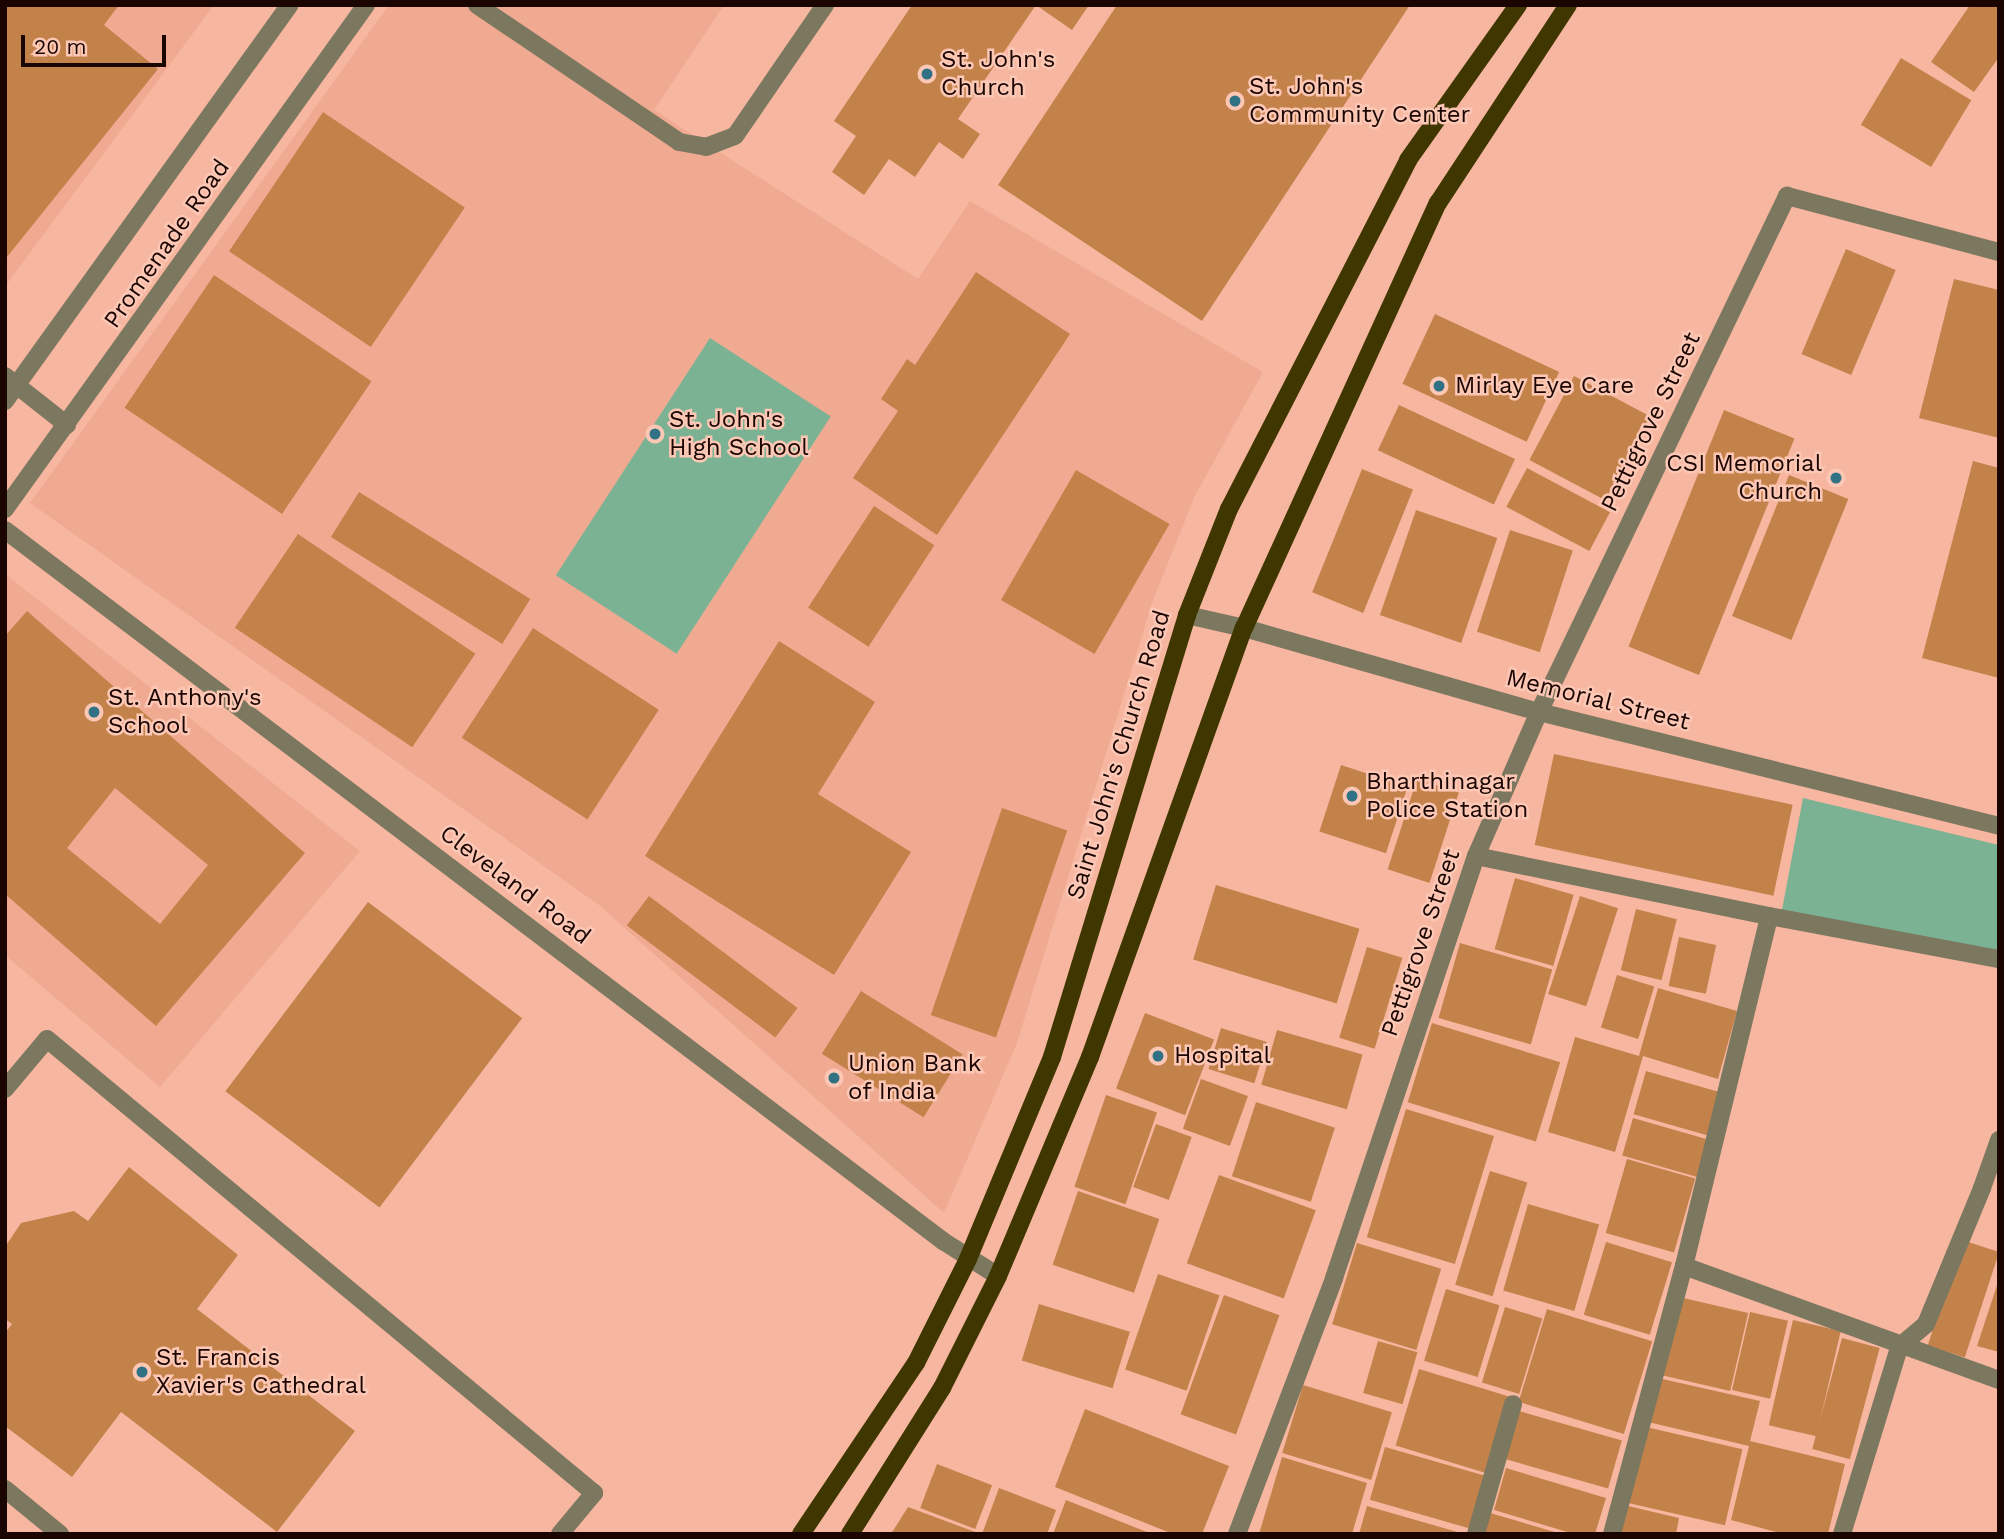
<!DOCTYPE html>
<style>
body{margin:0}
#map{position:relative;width:2004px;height:1539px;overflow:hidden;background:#f7b6a0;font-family:"Work Sans",sans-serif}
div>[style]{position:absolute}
.built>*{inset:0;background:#f1aa92}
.green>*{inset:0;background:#7ab293;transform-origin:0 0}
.building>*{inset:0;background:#c4824b;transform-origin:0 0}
.minor>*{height:18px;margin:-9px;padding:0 9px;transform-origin:9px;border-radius:9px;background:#7c785f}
.major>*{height:18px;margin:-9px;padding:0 9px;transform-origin:9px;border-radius:9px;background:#403700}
.dots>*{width:19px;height:19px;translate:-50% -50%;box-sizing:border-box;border:4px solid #fcc7b5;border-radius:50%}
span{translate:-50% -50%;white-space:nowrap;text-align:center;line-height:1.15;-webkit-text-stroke:5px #fcc7b5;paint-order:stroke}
.poi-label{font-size:24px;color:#1a0501}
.left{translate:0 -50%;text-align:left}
.right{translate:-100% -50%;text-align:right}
.street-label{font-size:24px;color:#1a0501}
.frame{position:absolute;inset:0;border:7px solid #1a0501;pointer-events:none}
.scale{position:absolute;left:21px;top:35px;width:145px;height:32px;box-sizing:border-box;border:4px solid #1a0501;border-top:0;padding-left:9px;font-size:21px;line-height:24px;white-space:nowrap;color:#1a0501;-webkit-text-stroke:5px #fcc7b5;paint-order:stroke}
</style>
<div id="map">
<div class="built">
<div style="clip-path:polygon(5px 5px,214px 5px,6px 285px,5px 285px)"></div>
<div style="clip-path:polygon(389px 5px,724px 5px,654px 110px,918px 279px,970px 201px,1263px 372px,1195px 496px,1153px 600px,1017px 1043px,944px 1213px,599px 905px,30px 503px)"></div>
<div style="clip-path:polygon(5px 574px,360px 851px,160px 1087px,5px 955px)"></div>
</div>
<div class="green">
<div style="left:710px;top:338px;width:144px;height:283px;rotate:33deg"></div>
<div style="clip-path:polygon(1803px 798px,1999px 845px,1999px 952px,1782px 910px)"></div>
</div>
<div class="building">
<div style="clip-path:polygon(5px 5px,119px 5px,104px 25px,158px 69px,7px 257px)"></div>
<div style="clip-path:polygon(912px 5px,1089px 5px,1072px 30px,1036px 5px,958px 119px,980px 134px,963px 159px,939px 142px,915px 177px,889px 159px,864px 195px,832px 172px,856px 136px,834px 121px)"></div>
<div style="clip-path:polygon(1117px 5px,1410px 5px,1202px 321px,998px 185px)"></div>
<div style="clip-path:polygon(1970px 5px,1999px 5px,1999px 57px,1974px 92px,1931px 62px)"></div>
<div style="left:1901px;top:58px;width:82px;height:78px;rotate:31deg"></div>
<div style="left:323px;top:112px;width:171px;height:168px;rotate:34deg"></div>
<div style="left:1846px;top:249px;width:54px;height:114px;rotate:23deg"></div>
<div style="clip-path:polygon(976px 272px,1070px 334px,937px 535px,853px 478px,898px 411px,881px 399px,907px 359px,915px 365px)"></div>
<div style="left:214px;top:275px;width:190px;height:160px;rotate:34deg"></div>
<div style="clip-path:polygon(1954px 279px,1999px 290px,1999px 438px,1919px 418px)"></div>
<div style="left:1435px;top:314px;width:137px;height:77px;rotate:25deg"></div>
<div style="left:1574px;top:376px;width:86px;height:95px;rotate:28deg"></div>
<div style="left:1399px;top:405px;width:128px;height:50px;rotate:25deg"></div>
<div style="left:1724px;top:410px;width:76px;height:255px;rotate:22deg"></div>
<div style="clip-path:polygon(1973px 461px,1999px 468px,1999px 678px,1922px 658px)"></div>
<div style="left:1527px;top:468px;width:94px;height:44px;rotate:28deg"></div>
<div style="left:1362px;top:469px;width:55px;height:133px;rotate:22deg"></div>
<div style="left:1076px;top:470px;width:108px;height:150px;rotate:30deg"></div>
<div style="left:1789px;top:475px;width:64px;height:152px;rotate:22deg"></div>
<div style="left:359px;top:492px;width:202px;height:53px;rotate:32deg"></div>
<div style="left:874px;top:506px;width:72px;height:121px;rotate:33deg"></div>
<div style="left:1416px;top:510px;width:86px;height:111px;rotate:19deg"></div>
<div style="left:1510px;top:530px;width:66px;height:107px;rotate:18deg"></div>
<div style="left:298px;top:534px;width:214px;height:113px;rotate:34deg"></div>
<div style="clip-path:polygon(evenodd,27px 611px,305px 853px,156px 1026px,5px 894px,5px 636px,27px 611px,115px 788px,208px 865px,160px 924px,67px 848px,115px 788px)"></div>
<div style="left:533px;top:628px;width:150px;height:131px;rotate:33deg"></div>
<div style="clip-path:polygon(779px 641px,875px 702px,818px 794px,911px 852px,834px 975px,645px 856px)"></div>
<div style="left:1554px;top:754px;width:244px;height:93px;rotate:12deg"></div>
<div style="left:1341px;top:765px;width:70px;height:70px;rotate:18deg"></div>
<div style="left:1417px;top:779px;width:44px;height:95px;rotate:18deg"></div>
<div style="left:1002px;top:808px;width:69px;height:219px;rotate:19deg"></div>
<div style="left:1515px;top:878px;width:61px;height:74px;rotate:16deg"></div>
<div style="left:1216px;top:885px;width:150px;height:78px;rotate:17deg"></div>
<div style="left:649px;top:896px;width:186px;height:37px;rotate:37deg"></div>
<div style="left:1580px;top:896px;width:40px;height:103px;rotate:18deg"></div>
<div style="left:368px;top:902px;width:193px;height:237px;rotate:37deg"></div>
<div style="left:1636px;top:909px;width:42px;height:63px;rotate:14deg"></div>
<div style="left:1679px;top:937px;width:38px;height:50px;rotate:12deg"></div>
<div style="left:1460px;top:943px;width:96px;height:78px;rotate:16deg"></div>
<div style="left:1367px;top:947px;width:37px;height:95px;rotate:17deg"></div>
<div style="left:1617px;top:975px;width:39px;height:55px;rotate:17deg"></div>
<div style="clip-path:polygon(1658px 988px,1737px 1011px,1718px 1079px,1643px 1056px,1615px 1152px,1548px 1132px,1575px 1037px,1639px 1056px)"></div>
<div style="left:861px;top:991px;width:120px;height:74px;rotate:32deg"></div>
<div style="left:1145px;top:1013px;width:74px;height:81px;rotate:21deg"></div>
<div style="left:1432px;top:1023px;width:134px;height:83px;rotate:17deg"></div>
<div style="left:1221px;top:1028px;width:48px;height:43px;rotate:17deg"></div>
<div style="left:1277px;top:1030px;width:89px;height:57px;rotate:16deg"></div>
<div style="left:1646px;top:1071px;width:78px;height:45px;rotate:16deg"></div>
<div style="left:1201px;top:1079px;width:50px;height:53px;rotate:20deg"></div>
<div style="left:1106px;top:1095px;width:54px;height:97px;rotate:19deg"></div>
<div style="left:1256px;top:1102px;width:83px;height:78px;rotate:18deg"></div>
<div style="left:1406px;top:1109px;width:92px;height:134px;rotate:17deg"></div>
<div style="left:1633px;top:1118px;width:78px;height:39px;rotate:16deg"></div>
<div style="left:1156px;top:1124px;width:38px;height:67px;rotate:20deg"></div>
<div style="left:1627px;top:1159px;width:71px;height:77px;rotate:16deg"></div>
<div style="clip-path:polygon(129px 1167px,238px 1255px,197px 1309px,355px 1431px,277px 1532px,121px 1412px,72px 1477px,5px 1426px,5px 1333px,12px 1324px,5px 1319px,5px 1247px,21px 1223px,74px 1211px,88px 1221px)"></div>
<div style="left:1490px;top:1171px;width:39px;height:119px;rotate:17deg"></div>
<div style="left:1219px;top:1175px;width:103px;height:94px;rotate:20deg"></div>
<div style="left:1078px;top:1191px;width:86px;height:78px;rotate:19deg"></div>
<div style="left:1528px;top:1204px;width:74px;height:90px;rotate:16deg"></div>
<div style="left:1962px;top:1240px;width:39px;height:111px;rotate:18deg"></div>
<div style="left:1606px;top:1242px;width:69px;height:76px;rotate:17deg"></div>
<div style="left:1357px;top:1243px;width:88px;height:85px;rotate:17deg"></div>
<div style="left:1158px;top:1274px;width:65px;height:101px;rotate:19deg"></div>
<div style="clip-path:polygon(1999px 1279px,1999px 1352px,1977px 1346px)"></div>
<div style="left:1446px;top:1289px;width:56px;height:75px;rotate:17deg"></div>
<div style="left:1224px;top:1295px;width:59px;height:127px;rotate:20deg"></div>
<div style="left:1679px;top:1297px;width:71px;height:80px;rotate:13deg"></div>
<div style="left:1039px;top:1304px;width:95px;height:59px;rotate:17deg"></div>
<div style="left:1505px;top:1307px;width:39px;height:79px;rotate:17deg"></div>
<div style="left:1547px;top:1309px;width:110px;height:97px;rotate:17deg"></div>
<div style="left:1750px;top:1312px;width:39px;height:80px;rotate:13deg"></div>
<div style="left:1793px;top:1320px;width:49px;height:108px;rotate:13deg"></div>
<div style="left:1842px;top:1338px;width:39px;height:115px;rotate:15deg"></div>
<div style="left:1378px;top:1341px;width:41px;height:54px;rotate:16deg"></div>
<div style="left:1419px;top:1369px;width:95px;height:80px;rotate:17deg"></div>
<div style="clip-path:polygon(1658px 1378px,1760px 1401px,1750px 1441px,1845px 1464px,1828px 1534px,1784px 1534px,1731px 1520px,1749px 1446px,1648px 1422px)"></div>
<div style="left:1303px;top:1385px;width:93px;height:71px;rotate:17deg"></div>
<div style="clip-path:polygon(1085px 1409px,1229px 1466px,1202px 1534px,1173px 1534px,1055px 1487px)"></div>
<div style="left:1519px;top:1411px;width:107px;height:50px;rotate:16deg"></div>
<div style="left:1646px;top:1427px;width:99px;height:78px;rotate:13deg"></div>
<div style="left:1385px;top:1447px;width:106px;height:55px;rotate:16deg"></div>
<div style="clip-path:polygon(1282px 1457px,1367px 1483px,1352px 1534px,1259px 1534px)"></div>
<div style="left:937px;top:1464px;width:59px;height:47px;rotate:21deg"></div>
<div style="clip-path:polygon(1506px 1468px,1606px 1498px,1595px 1534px,1574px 1534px,1494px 1510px)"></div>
<div style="clip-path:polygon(999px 1488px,1056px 1510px,1047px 1534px,982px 1534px)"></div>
<div style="clip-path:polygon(1066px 1500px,1152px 1534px,1053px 1534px)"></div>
<div style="clip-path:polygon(1624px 1505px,1679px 1518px,1676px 1534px,1618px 1534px)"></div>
<div style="clip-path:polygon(1367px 1506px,1461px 1533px,1460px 1534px,1359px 1534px)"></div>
<div style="clip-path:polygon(908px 1507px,978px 1533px,978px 1534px,891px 1534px)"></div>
<div style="clip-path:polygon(1490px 1513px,1558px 1533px,1558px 1534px,1485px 1534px)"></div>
</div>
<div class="minor">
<div style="left:477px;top:5px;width:244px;rotate:34.1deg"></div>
<div style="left:679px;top:142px;width:27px;rotate:10deg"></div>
<div style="left:706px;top:147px;width:31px;rotate:-21deg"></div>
<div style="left:735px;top:136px;width:159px;rotate:-55.5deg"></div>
<div style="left:5px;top:376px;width:79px;rotate:38.3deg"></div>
<div style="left:5px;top:401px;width:488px;rotate:-54.3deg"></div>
<div style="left:5px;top:509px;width:620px;rotate:-54.39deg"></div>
<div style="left:5px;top:530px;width:1177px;rotate:37.16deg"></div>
<div style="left:943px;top:1241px;width:65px;rotate:32.5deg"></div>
<div style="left:1187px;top:615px;width:58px;rotate:12.8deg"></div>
<div style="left:1244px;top:628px;width:307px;rotate:15.9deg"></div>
<div style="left:1539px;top:712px;width:474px;rotate:13.9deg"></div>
<div style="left:1476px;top:856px;width:299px;rotate:11.6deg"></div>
<div style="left:1769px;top:916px;width:234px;rotate:10.6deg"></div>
<div style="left:5px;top:1089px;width:65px;rotate:-50deg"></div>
<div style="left:47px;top:1039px;width:711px;rotate:39.69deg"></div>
<div style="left:594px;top:1493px;width:53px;rotate:129.7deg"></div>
<div style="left:1684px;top:1266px;width:335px;rotate:19.9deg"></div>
<div style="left:5px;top:1489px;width:71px;rotate:39.3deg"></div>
<div style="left:1237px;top:1534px;width:274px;rotate:-69.2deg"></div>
<div style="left:1334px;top:1278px;width:445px;rotate:-71.4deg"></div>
<div style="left:1476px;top:856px;width:157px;rotate:-66.4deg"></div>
<div style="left:1539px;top:712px;width:573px;rotate:-64.33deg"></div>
<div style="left:1787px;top:196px;width:219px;rotate:14.8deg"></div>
<div style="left:1476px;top:1534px;width:135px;rotate:-74.1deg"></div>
<div style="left:1612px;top:1534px;width:278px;rotate:-75deg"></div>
<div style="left:1684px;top:1266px;width:360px;rotate:-76.3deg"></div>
<div style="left:1842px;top:1534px;width:195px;rotate:-73deg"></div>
<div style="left:1899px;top:1347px;width:35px;rotate:-40deg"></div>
<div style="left:1926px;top:1324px;width:147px;rotate:-67.6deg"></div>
<div style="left:1982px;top:1188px;width:51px;rotate:-70.5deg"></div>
</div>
<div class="major">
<div style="left:801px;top:1534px;width:206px;rotate:-56.1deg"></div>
<div style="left:916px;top:1363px;width:116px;rotate:-63.4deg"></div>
<div style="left:968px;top:1259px;width:219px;rotate:-67.4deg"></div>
<div style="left:1052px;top:1057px;width:462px;rotate:-73deg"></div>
<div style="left:1187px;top:615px;width:114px;rotate:-68.4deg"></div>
<div style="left:1229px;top:509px;width:392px;rotate:-62.8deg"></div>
<div style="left:1408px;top:160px;width:190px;rotate:-54.6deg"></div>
<div style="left:850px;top:1534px;width:173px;rotate:-57.8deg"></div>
<div style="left:942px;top:1388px;width:125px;rotate:-63.4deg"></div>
<div style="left:998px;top:1276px;width:238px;rotate:-67.2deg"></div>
<div style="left:1090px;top:1057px;width:456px;rotate:-70.3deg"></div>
<div style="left:1244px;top:628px;width:467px;rotate:-65.5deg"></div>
<div style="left:1438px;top:203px;width:237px;rotate:-56.7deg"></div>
</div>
<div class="dots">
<div style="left:927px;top:74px;background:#307284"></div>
<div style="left:1235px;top:101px;background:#307284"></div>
<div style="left:1439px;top:386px;background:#307284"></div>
<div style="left:655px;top:434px;background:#307284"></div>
<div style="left:1836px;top:478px;background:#307284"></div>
<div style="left:94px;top:712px;background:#307284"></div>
<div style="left:1352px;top:796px;background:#307284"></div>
<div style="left:1158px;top:1056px;background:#307284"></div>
<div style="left:834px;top:1078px;background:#307284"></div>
<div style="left:142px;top:1372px;background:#307284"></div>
</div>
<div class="poi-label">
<span class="left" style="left:941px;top:74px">St. John's<br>Church</span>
<span class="left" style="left:1249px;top:101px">St. John's<br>Community Center</span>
<span class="left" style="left:1455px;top:386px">Mirlay Eye Care</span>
<span class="left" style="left:669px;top:434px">St. John's<br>High School</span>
<span class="right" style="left:1822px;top:478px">CSI Memorial<br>Church</span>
<span class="left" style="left:108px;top:712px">St. Anthony's<br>School</span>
<span class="left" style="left:1366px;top:796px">Bharthinagar<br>Police Station</span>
<span class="left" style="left:1174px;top:1056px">Hospital</span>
<span class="left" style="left:848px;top:1078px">Union Bank<br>of India</span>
<span class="left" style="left:156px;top:1372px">St. Francis<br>Xavier's Cathedral</span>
</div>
<div class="street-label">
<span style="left:167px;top:244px;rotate:-55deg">Promenade Road</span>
<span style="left:1651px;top:422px;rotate:-64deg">Pettigrove Street</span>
<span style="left:1598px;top:700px;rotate:14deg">Memorial Street</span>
<span style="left:1119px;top:755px;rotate:-73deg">Saint John's Church Road</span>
<span style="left:515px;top:885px;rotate:37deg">Cleveland Road</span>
<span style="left:1421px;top:943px;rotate:-71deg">Pettigrove Street</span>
</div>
<div class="frame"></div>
<div class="scale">20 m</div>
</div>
